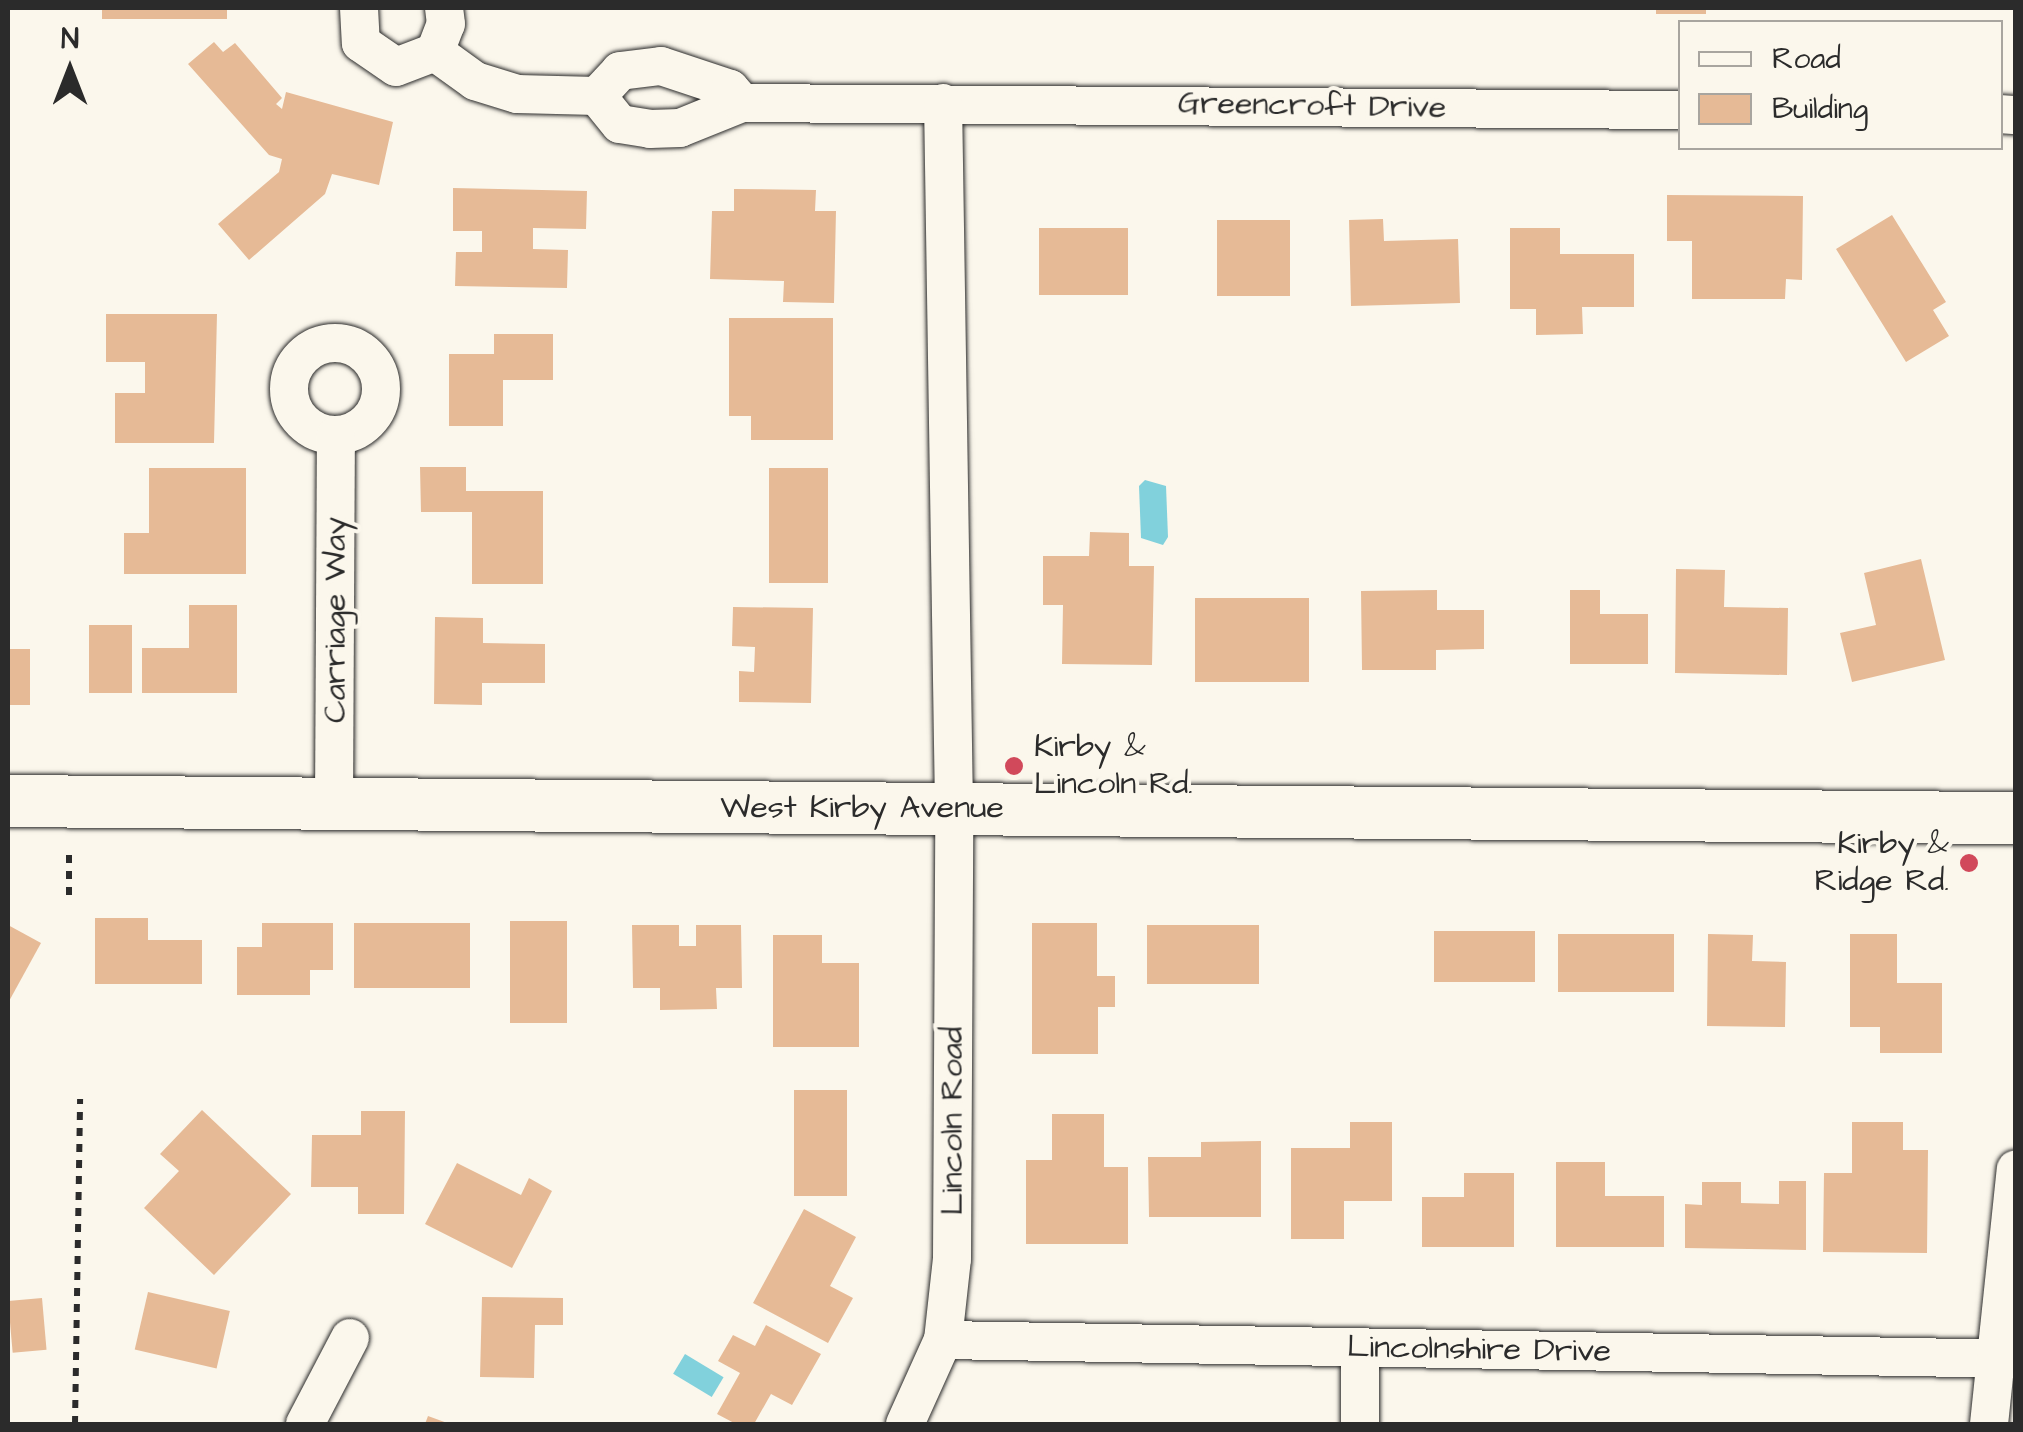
<!DOCTYPE html>
<style>
body{margin:0}
#map{position:relative;width:2023px;height:1432px;overflow:hidden;background:#fbf7ec;font-family:"Architects Daughter",sans-serif}
div>[style]{position:absolute}
.water>*{inset:0;background:#81d1dc;transform-origin:0 0}
.building>*{inset:0;background:#e6ba96;transform-origin:0 0}
.path>*{height:6px;margin-top:-3px;transform-origin:0;background:repeating-linear-gradient(90deg,#2b2b2b 0 8px,transparent 0 16px)}
.roads{filter:drop-shadow(0 0 2px #2b2b2b) drop-shadow(0 0 2px #2b2b2b)}
.street>*{height:38px;margin:-19px;padding:0 19px;transform-origin:19px;border-radius:19px;background:#fbf7ec}
.street>.ring{margin:-19px;padding:0;box-sizing:content-box;background:none;border:38px solid #fbf7ec;border-radius:50%}
.secondary>*{height:52px;margin:-26px;padding:0 26px;transform-origin:26px;border-radius:26px;background:#fbf7ec}
.dots>*{width:28px;height:28px;translate:-50% -50%;box-sizing:border-box;border:5px solid #fbf7ec;border-radius:50%}
span{translate:-50% -50%;white-space:nowrap;text-align:center;line-height:1.15;-webkit-text-stroke:8px #fbf7ec;paint-order:stroke}
.street-label{font-size:32px;color:#2b2b2b}
.poi-label{font-size:32px;color:#2b2b2b}
.left{translate:0 -50%;text-align:left}
.right{translate:-100% -50%;text-align:right}
.frame{position:absolute;inset:0;border:10px solid #2b2b2b;pointer-events:none}
.legend{position:absolute;left:1678px;top:20px;width:325px;height:130px;box-sizing:border-box;background:#fbf7ec;border:2px solid #a8a59f;margin:0;padding:12px 18px;list-style:none;font-size:30px;color:#2b2b2b}
.legend li{display:flex;align-items:center;gap:20px;height:50px}
.legend b{width:50px;border:2px solid #a8a59f}
.north{position:absolute;left:20px;top:20px;width:100px;height:100px;-webkit-text-stroke:8px #fbf7ec;paint-order:stroke;rotate:0deg;font-size:28px;font-weight:700;line-height:40px;text-align:center;color:#2b2b2b}
.north::after{content:'';display:block;margin:auto;width:35px;height:45px;background:#2b2b2b;clip-path:polygon(50% 0,100% 100%,50% 72%,0 100%)}
</style>
<div id="map">
<div class="water">
<div style="clip-path:polygon(1145px 480px,1166px 486px,1168px 537px,1163px 545px,1141px 538px,1139px 486px)"></div>
<div style="left:685px;top:1354px;width:45px;height:23px;rotate:31deg"></div>
</div>
<div class="building">
<div style="left:102px;top:8px;width:125px;height:11px"></div>
<div style="left:1656px;top:8px;width:50px;height:6px"></div>
<div style="clip-path:polygon(214px 42px,223px 52px,235px 43px,282px 98px,276px 104px,282px 109px,286px 92px,393px 122px,379px 185px,332px 174px,325px 194px,249px 260px,218px 224px,279px 172px,282px 159px,269px 155px,188px 64px)"></div>
<div style="clip-path:polygon(453px 188px,587px 191px,586px 229px,533px 228px,533px 249px,568px 250px,567px 288px,455px 286px,456px 252px,482px 252px,482px 231px,453px 231px)"></div>
<div style="clip-path:polygon(734px 189px,816px 190px,815px 211px,836px 211px,834px 303px,783px 302px,784px 281px,710px 279px,712px 211px,734px 211px)"></div>
<div style="clip-path:polygon(1667px 195px,1803px 196px,1802px 280px,1786px 279px,1785px 299px,1692px 299px,1692px 241px,1667px 241px)"></div>
<div style="clip-path:polygon(1892px 215px,1946px 302px,1933px 310px,1949px 336px,1906px 362px,1836px 249px)"></div>
<div style="clip-path:polygon(1383px 219px,1384px 241px,1458px 239px,1460px 303px,1351px 306px,1349px 220px)"></div>
<div style="left:1217px;top:220px;width:73px;height:76px"></div>
<div style="left:1039px;top:228px;width:89px;height:67px"></div>
<div style="clip-path:polygon(1510px 228px,1560px 228px,1560px 254px,1634px 254px,1634px 307px,1582px 307px,1583px 334px,1536px 335px,1536px 309px,1510px 309px)"></div>
<div style="clip-path:polygon(106px 314px,217px 314px,214px 443px,115px 443px,115px 393px,145px 393px,145px 362px,106px 362px)"></div>
<div style="clip-path:polygon(729px 318px,833px 318px,833px 440px,751px 440px,751px 416px,729px 416px)"></div>
<div style="clip-path:polygon(494px 334px,553px 334px,553px 380px,503px 380px,503px 426px,449px 426px,449px 354px,494px 354px)"></div>
<div style="clip-path:polygon(420px 467px,466px 467px,466px 491px,543px 491px,543px 584px,472px 584px,472px 512px,421px 512px)"></div>
<div style="clip-path:polygon(149px 468px,246px 468px,246px 574px,124px 574px,124px 533px,149px 533px)"></div>
<div style="left:769px;top:468px;width:59px;height:115px"></div>
<div style="clip-path:polygon(1090px 532px,1129px 533px,1129px 566px,1154px 566px,1152px 665px,1062px 664px,1063px 605px,1043px 605px,1043px 556px,1089px 556px)"></div>
<div style="clip-path:polygon(1921px 559px,1945px 660px,1852px 682px,1840px 633px,1876px 625px,1864px 573px)"></div>
<div style="clip-path:polygon(1676px 569px,1725px 570px,1724px 607px,1788px 608px,1787px 675px,1675px 673px)"></div>
<div style="clip-path:polygon(1437px 590px,1437px 610px,1484px 610px,1484px 649px,1436px 650px,1436px 670px,1362px 670px,1361px 591px)"></div>
<div style="clip-path:polygon(1570px 590px,1600px 590px,1600px 614px,1648px 614px,1648px 664px,1570px 664px)"></div>
<div style="left:1195px;top:598px;width:114px;height:84px"></div>
<div style="clip-path:polygon(189px 605px,237px 605px,237px 693px,142px 693px,142px 648px,189px 648px)"></div>
<div style="clip-path:polygon(733px 607px,813px 608px,811px 703px,739px 702px,739px 671px,754px 672px,755px 647px,732px 646px)"></div>
<div style="clip-path:polygon(435px 617px,483px 618px,483px 643px,545px 644px,545px 683px,482px 683px,482px 705px,434px 704px)"></div>
<div style="left:89px;top:625px;width:43px;height:68px"></div>
<div style="left:8px;top:649px;width:22px;height:56px"></div>
<div style="clip-path:polygon(95px 918px,148px 918px,148px 940px,202px 940px,202px 984px,95px 984px)"></div>
<div style="left:510px;top:921px;width:57px;height:102px"></div>
<div style="clip-path:polygon(262px 923px,333px 923px,333px 970px,310px 970px,310px 995px,237px 995px,237px 947px,262px 947px)"></div>
<div style="left:354px;top:923px;width:116px;height:65px"></div>
<div style="clip-path:polygon(1032px 923px,1097px 923px,1097px 976px,1115px 976px,1115px 1007px,1098px 1007px,1098px 1054px,1032px 1054px)"></div>
<div style="clip-path:polygon(8px 925px,41px 943px,8px 1003px)"></div>
<div style="clip-path:polygon(632px 925px,679px 925px,679px 946px,696px 946px,696px 925px,741px 925px,742px 988px,716px 988px,717px 1009px,660px 1010px,660px 988px,633px 988px)"></div>
<div style="left:1147px;top:925px;width:112px;height:59px"></div>
<div style="left:1434px;top:931px;width:101px;height:51px"></div>
<div style="left:1558px;top:934px;width:116px;height:58px"></div>
<div style="clip-path:polygon(1708px 934px,1753px 935px,1752px 961px,1786px 962px,1785px 1027px,1707px 1026px)"></div>
<div style="clip-path:polygon(1850px 934px,1897px 934px,1897px 983px,1942px 983px,1942px 1053px,1880px 1053px,1880px 1027px,1850px 1027px)"></div>
<div style="clip-path:polygon(773px 935px,822px 935px,822px 963px,859px 963px,859px 1047px,773px 1047px)"></div>
<div style="left:794px;top:1090px;width:53px;height:106px"></div>
<div style="clip-path:polygon(202px 1110px,291px 1194px,214px 1275px,144px 1208px,179px 1171px,160px 1154px)"></div>
<div style="clip-path:polygon(361px 1111px,405px 1111px,404px 1214px,358px 1214px,358px 1187px,311px 1187px,312px 1135px,361px 1135px)"></div>
<div style="clip-path:polygon(1052px 1114px,1104px 1114px,1104px 1167px,1128px 1167px,1128px 1244px,1026px 1244px,1026px 1160px,1052px 1160px)"></div>
<div style="clip-path:polygon(1350px 1122px,1392px 1122px,1392px 1201px,1344px 1201px,1344px 1239px,1291px 1239px,1291px 1148px,1350px 1148px)"></div>
<div style="clip-path:polygon(1852px 1122px,1903px 1122px,1903px 1150px,1928px 1150px,1927px 1253px,1823px 1252px,1824px 1173px,1852px 1173px)"></div>
<div style="clip-path:polygon(1261px 1141px,1261px 1217px,1149px 1217px,1148px 1157px,1201px 1157px,1201px 1142px)"></div>
<div style="clip-path:polygon(1556px 1162px,1605px 1162px,1605px 1196px,1664px 1196px,1664px 1247px,1556px 1247px)"></div>
<div style="clip-path:polygon(457px 1163px,521px 1195px,529px 1178px,552px 1191px,512px 1268px,425px 1224px)"></div>
<div style="clip-path:polygon(1464px 1173px,1514px 1173px,1514px 1247px,1422px 1247px,1422px 1197px,1464px 1197px)"></div>
<div style="clip-path:polygon(1779px 1181px,1806px 1181px,1806px 1250px,1685px 1248px,1685px 1204px,1702px 1205px,1702px 1182px,1741px 1182px,1741px 1203px,1779px 1204px)"></div>
<div style="clip-path:polygon(804px 1209px,856px 1237px,830px 1286px,853px 1298px,828px 1343px,753px 1303px)"></div>
<div style="left:148px;top:1292px;width:84px;height:59px;rotate:13deg"></div>
<div style="clip-path:polygon(482px 1297px,563px 1298px,563px 1325px,535px 1325px,534px 1378px,480px 1377px)"></div>
<div style="left:42px;top:1298px;width:52px;height:34px;rotate:85deg"></div>
<div style="clip-path:polygon(766px 1325px,821px 1354px,792px 1405px,771px 1394px,754px 1424px,736px 1424px,717px 1414px,740px 1373px,718px 1361px,733px 1335px,755px 1346px)"></div>
<div style="clip-path:polygon(428px 1416px,450px 1424px,425px 1424px)"></div>
</div>
<div class="path">
<div style="left:69px;top:855px;width:40px;rotate:90deg"></div>
<div style="left:75px;top:1424px;width:325px;rotate:-89.1deg"></div>
</div>
<div class="roads">
<div class="street">
<div style="left:359px;top:8px;width:35px;rotate:87deg"></div>
<div style="left:361px;top:43px;width:42px;rotate:34.4deg"></div>
<div style="left:396px;top:67px;width:42px;rotate:-21deg"></div>
<div style="left:435px;top:52px;width:30px;rotate:-69deg"></div>
<div style="left:446px;top:24px;width:16px;rotate:-97deg"></div>
<div style="left:435px;top:52px;width:49px;rotate:35.9deg"></div>
<div style="left:475px;top:81px;width:44px;rotate:17.2deg"></div>
<div style="left:517px;top:94px;width:80px;rotate:1.4deg"></div>
<div style="left:597px;top:96px;width:36px;rotate:51deg"></div>
<div style="left:620px;top:124px;width:30px;rotate:9deg"></div>
<div style="left:650px;top:129px;width:30px;rotate:-2deg"></div>
<div style="left:680px;top:128px;width:67px;rotate:-22deg"></div>
<div style="left:742px;top:103px;width:938px;rotate:0.43deg"></div>
<div style="left:597px;top:96px;width:34px;rotate:-47deg"></div>
<div style="left:620px;top:71px;width:41px;rotate:-7deg"></div>
<div style="left:661px;top:66px;width:73px;rotate:18.4deg"></div>
<div style="left:730px;top:89px;width:18px;rotate:49deg"></div>
<div style="left:2000px;top:114px;width:16px;rotate:4deg"></div>
<div class="ring" style="left:289px;top:343px;width:54px;height:54px"></div>
<div style="left:334px;top:805px;width:369px;rotate:-89.7deg"></div>
<div style="left:943px;top:1340px;width:1073px;rotate:1.01deg"></div>
<div style="left:305px;top:1424px;width:97px;rotate:-62.4deg"></div>
<div style="left:905px;top:1424px;width:92px;rotate:-65.7deg"></div>
<div style="left:943px;top:1340px;width:81px;rotate:-83.7deg"></div>
<div style="left:952px;top:1259px;width:451px;rotate:-89.7deg"></div>
<div style="left:954px;top:808px;width:705px;rotate:-90.89deg"></div>
<div style="left:1360px;top:1424px;width:75px;rotate:-90deg"></div>
<div style="left:1989px;top:1424px;width:256px;rotate:-84deg"></div>
</div>
<div class="secondary">
<div style="left:8px;top:801px;width:2008px;rotate:0.49deg"></div>
</div>
</div>
<div class="dots">
<div style="left:1014px;top:766px;background:#d1495b"></div>
<div style="left:1969px;top:863px;background:#d1495b"></div>
</div>
<div class="street-label">
<span style="left:1312px;top:106px;rotate:1deg">Greencroft Drive</span>
<span style="left:336px;top:620px;rotate:-90deg">Carriage Way</span>
<span style="left:862px;top:808px">West Kirby Avenue</span>
<span style="left:953px;top:1121px;rotate:-90deg">Lincoln Road</span>
<span style="left:1479px;top:1350px;rotate:1deg">Lincolnshire Drive</span>
</div>
<div class="poi-label">
<span class="left" style="left:1034px;top:766px">Kirby &amp;<br>Lincoln Rd.</span>
<span class="right" style="left:1949px;top:863px">Kirby &amp;<br>Ridge Rd.</span>
</div>
<div class="frame"></div>
<ul class="legend">
<li><b style="height:12px;background:#fbf7ec"></b>Road</li>
<li><b style="height:28px;background:#e6ba96"></b>Building</li>
</ul>
<div class="north">N</div>
</div>
